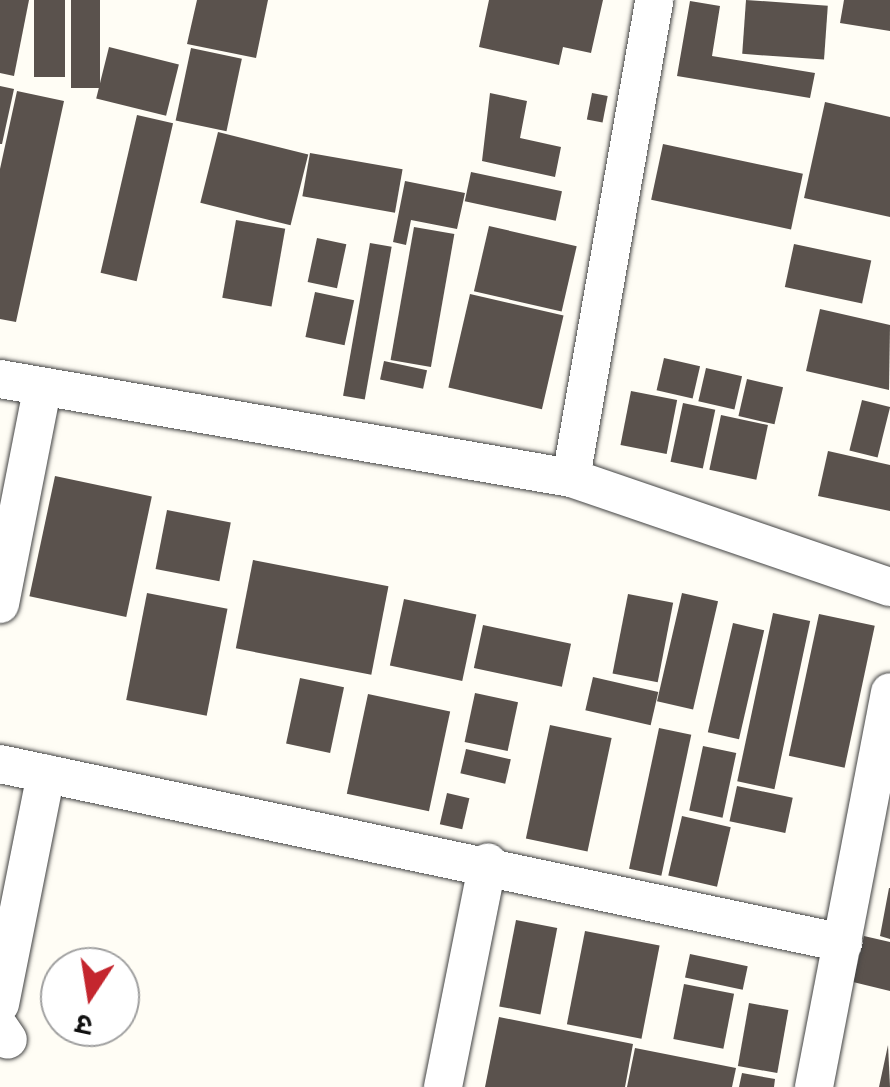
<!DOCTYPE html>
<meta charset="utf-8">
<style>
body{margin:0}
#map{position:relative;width:890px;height:1087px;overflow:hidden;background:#fffdf5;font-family:"Zilla Slab","Noto Sans Devanagari",serif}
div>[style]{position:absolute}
.building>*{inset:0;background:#5a524d;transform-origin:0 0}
.roads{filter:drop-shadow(0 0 2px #444) drop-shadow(0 0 2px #444)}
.minor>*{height:38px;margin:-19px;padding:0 19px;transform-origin:19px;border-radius:19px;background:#fff}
span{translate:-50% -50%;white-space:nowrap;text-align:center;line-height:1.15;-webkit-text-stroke:10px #fff;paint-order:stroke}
.north{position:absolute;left:40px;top:947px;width:100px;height:100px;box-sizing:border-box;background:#fff;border:2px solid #a0a0a0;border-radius:50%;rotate:192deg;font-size:28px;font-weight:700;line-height:40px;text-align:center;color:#111}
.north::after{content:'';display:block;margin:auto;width:35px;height:45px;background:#c4262e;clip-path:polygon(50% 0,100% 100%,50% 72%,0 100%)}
</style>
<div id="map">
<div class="building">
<div style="clip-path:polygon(0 0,29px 0,14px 76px,0 73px)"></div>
<div style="left:34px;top:0;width:31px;height:77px"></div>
<div style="left:71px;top:0;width:29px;height:88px"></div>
<div style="clip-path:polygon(197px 0,268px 0,256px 58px,187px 44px)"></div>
<div style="clip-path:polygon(489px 0,603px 0,591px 53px,563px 47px,559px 65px,479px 47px)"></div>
<div style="left:746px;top:0;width:82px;height:54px;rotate:4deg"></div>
<div style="clip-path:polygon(844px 0,890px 0,890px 31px,840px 23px)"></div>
<div style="clip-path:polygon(690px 1px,720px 6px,712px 56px,815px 73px,810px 98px,677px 76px)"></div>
<div style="left:109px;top:47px;width:72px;height:53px;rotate:14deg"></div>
<div style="left:191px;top:48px;width:52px;height:74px;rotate:12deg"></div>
<div style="clip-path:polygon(0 86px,14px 89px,2px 144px,0 144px)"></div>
<div style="clip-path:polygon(17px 91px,64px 101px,16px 322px,0 319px,0 169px)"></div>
<div style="clip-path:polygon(490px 93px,527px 101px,520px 138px,561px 147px,555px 177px,482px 161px)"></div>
<div style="left:592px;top:93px;width:16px;height:27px;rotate:11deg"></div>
<div style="clip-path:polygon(825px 102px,890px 117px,890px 217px,804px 198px)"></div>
<div style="left:137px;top:115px;width:37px;height:162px;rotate:13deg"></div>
<div style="left:218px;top:132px;width:93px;height:73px;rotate:14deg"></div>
<div style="left:663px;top:144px;width:143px;height:57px;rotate:12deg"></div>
<div style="left:310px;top:153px;width:94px;height:44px;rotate:10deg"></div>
<div style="left:471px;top:172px;width:93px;height:30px;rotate:12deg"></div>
<div style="clip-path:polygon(405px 181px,465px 193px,457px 229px,411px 220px,406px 245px,393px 242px)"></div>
<div style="left:236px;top:220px;width:50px;height:79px;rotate:10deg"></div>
<div style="left:489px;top:226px;width:90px;height:67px;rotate:13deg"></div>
<div style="left:414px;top:227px;width:41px;height:135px;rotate:10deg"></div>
<div style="left:317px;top:238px;width:30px;height:45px;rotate:12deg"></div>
<div style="left:370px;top:243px;width:22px;height:155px;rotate:10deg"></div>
<div style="left:794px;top:244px;width:79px;height:44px;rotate:12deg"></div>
<div style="left:315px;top:292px;width:40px;height:46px;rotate:12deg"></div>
<div style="left:470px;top:294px;width:96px;height:96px;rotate:13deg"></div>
<div style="clip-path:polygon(820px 309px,890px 325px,889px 390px,806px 371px)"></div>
<div style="left:664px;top:358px;width:37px;height:33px;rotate:13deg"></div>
<div style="left:384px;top:361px;width:44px;height:19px;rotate:12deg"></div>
<div style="left:706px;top:368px;width:37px;height:34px;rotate:13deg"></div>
<div style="left:747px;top:379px;width:37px;height:38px;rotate:13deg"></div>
<div style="left:631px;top:391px;width:47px;height:55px;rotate:11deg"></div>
<div style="left:862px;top:400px;width:29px;height:52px;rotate:14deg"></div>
<div style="left:683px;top:403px;width:33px;height:60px;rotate:12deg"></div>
<div style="left:721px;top:415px;width:48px;height:56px;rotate:12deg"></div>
<div style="clip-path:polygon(828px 451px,890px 465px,890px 511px,818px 496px)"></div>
<div style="left:55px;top:476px;width:99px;height:123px;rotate:12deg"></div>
<div style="left:167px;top:510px;width:65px;height:60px;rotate:11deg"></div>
<div style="left:253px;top:560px;width:138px;height:90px;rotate:11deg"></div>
<div style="left:147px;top:593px;width:82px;height:109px;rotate:11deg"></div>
<div style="left:682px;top:593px;width:37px;height:111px;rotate:13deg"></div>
<div style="left:628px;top:594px;width:46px;height:81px;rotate:11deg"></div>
<div style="left:404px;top:599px;width:74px;height:68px;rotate:12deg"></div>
<div style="left:773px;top:613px;width:38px;height:172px;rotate:12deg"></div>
<div style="left:819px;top:614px;width:57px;height:145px;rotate:12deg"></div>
<div style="left:733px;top:623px;width:32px;height:112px;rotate:13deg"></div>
<div style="left:483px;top:625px;width:90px;height:44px;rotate:12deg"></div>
<div style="left:593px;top:677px;width:67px;height:34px;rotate:13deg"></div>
<div style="left:300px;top:678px;width:45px;height:67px;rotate:12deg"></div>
<div style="left:475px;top:693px;width:44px;height:50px;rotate:12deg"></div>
<div style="left:368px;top:694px;width:84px;height:102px;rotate:12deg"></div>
<div style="left:550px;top:725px;width:63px;height:116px;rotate:12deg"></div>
<div style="left:659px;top:728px;width:33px;height:144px;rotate:12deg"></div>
<div style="left:703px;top:746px;width:34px;height:66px;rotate:12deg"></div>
<div style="left:466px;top:749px;width:46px;height:25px;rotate:13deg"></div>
<div style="left:737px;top:786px;width:57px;height:36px;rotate:12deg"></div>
<div style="left:447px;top:793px;width:23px;height:32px;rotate:13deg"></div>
<div style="left:682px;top:816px;width:50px;height:61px;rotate:13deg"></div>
<div style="clip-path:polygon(889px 888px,890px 888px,890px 939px,880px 936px)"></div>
<div style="left:516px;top:920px;width:42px;height:88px;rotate:11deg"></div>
<div style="left:585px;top:931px;width:76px;height:95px;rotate:11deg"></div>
<div style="clip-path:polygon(864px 936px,890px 942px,890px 991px,853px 982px)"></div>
<div style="left:690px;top:954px;width:59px;height:24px;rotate:12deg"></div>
<div style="clip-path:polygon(50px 979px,60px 982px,60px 1011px,41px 1005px)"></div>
<div style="left:684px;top:984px;width:51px;height:56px;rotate:11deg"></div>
<div style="left:749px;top:1003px;width:40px;height:64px;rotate:10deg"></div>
<div style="clip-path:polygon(499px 1017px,633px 1044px,625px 1087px,485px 1087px)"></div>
<div style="clip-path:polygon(888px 1045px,890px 1087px,879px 1087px)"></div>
<div style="clip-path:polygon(635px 1048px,736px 1068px,732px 1087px,627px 1087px)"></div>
<div style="clip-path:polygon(742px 1073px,775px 1079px,774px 1087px,739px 1087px)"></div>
</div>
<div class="roads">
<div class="minor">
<div style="left:0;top:379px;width:580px;rotate:9.84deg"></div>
<div style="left:571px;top:478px;width:337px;rotate:18.9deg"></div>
<div style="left:571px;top:478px;width:485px;rotate:-80.1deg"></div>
<div style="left:0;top:604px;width:219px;rotate:-78.9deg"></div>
<div style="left:0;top:764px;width:862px;rotate:11.99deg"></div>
<div style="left:0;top:1004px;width:235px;rotate:-78.7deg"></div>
<div style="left:0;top:1028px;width:14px;rotate:56deg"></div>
<div style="left:443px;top:1087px;width:229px;rotate:-78.7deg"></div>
<div style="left:814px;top:1087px;width:402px;rotate:-79.1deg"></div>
</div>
</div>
<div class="north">उ</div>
</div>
